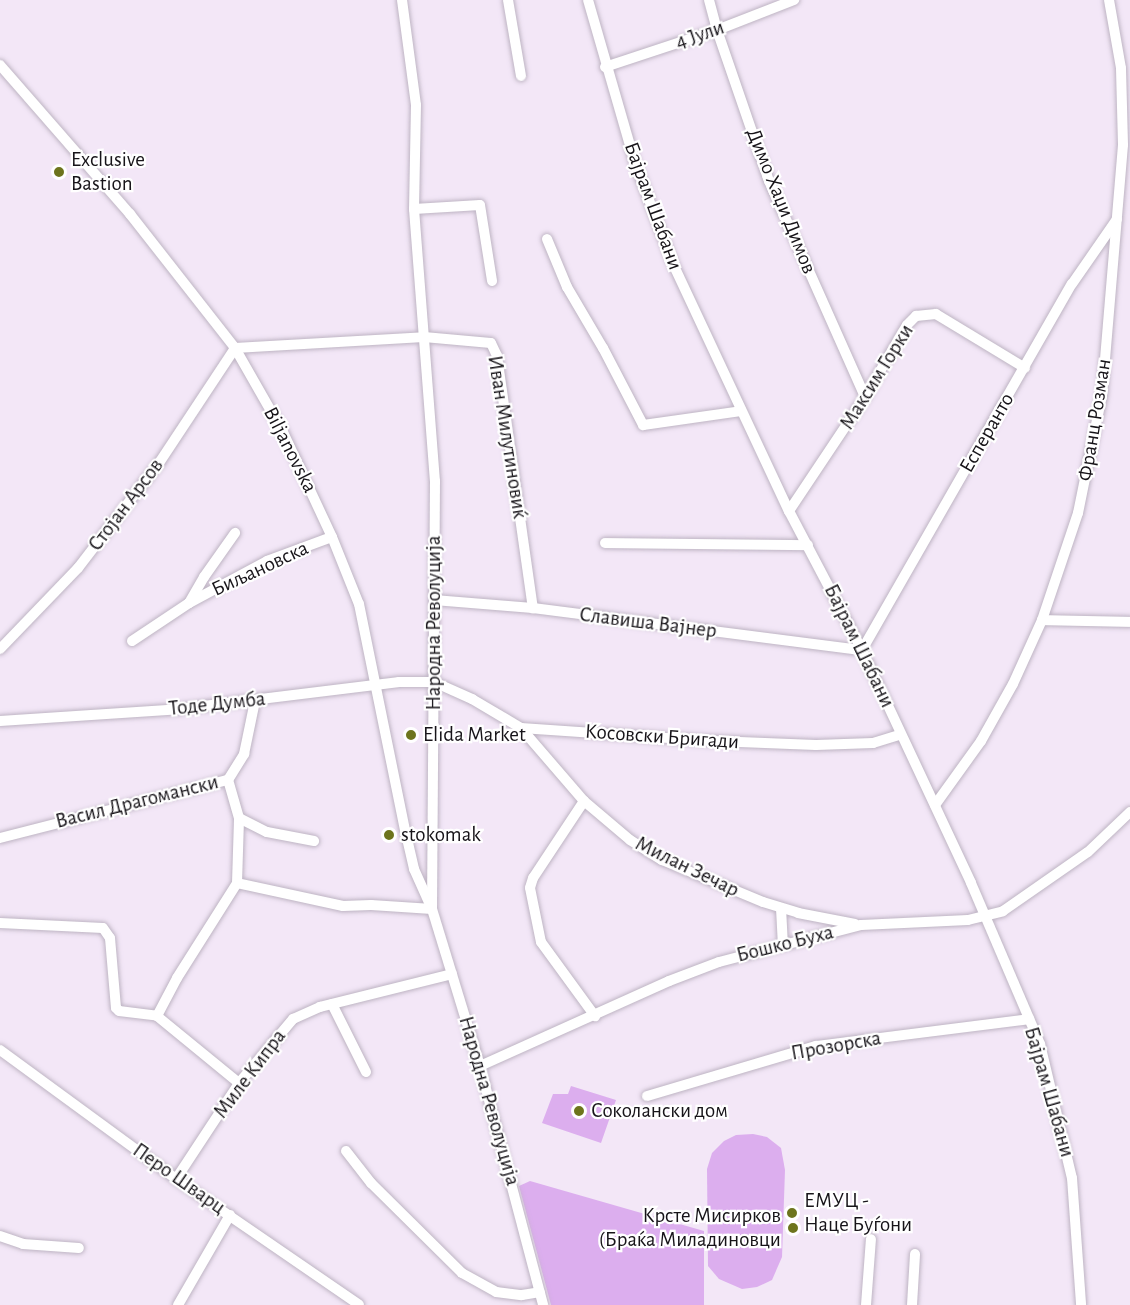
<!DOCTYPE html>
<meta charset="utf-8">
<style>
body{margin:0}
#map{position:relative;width:1130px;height:1305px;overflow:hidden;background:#f3e7f7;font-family:"Alegreya Sans",sans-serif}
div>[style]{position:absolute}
.green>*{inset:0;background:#dcaeee}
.roads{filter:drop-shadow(0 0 2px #beb4c3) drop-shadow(0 0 2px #beb4c3)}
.minor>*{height:10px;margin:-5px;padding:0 5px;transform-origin:5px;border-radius:5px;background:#fff}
.dots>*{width:16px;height:16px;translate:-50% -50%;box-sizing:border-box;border:3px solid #fff;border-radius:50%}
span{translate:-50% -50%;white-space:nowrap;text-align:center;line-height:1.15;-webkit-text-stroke:4.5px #fff;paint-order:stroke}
.street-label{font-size:21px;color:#171419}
.poi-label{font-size:21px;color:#171419}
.left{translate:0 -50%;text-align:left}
.right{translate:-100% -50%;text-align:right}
</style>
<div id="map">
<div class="green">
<div style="clip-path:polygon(571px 1086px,616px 1100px,601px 1143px,542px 1123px,553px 1094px,568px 1094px)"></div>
<div style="clip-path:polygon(753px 1134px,767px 1137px,781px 1148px,785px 1170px,782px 1257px,772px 1280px,757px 1287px,742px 1289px,719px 1279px,708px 1266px,707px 1169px,712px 1153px,724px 1141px,736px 1135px)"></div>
<div style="clip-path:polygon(530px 1181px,704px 1231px,704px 1305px,551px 1305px,519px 1186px)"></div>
</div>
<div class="roads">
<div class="minor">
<div style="left:402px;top:0;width:106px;rotate:82.4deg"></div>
<div style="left:416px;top:105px;width:104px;rotate:91.1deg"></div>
<div style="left:414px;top:209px;width:273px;rotate:85.6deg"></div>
<div style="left:435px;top:481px;width:428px;rotate:90.4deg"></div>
<div style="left:432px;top:909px;width:164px;rotate:73deg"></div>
<div style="left:480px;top:1066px;width:247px;rotate:75.2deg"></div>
<div style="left:508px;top:0;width:77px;rotate:80.3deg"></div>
<div style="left:588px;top:0;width:170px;rotate:73.9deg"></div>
<div style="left:635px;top:163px;width:110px;rotate:69.3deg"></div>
<div style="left:674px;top:266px;width:271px;rotate:64.9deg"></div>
<div style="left:789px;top:511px;width:157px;rotate:62.3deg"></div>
<div style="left:862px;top:650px;width:257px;rotate:64.9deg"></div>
<div style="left:971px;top:883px;width:175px;rotate:66.8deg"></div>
<div style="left:1040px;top:1044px;width:138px;rotate:76.6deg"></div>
<div style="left:1072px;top:1178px;width:127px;rotate:85.9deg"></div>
<div style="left:709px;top:0;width:31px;rotate:75deg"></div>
<div style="left:717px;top:30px;width:160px;rotate:71deg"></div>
<div style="left:769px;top:181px;width:236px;rotate:66deg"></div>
<div style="left:0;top:65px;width:198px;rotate:48.9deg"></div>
<div style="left:130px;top:214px;width:170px;rotate:51.9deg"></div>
<div style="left:235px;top:348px;width:97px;rotate:60.3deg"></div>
<div style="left:283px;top:432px;width:116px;rotate:65deg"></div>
<div style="left:332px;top:537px;width:72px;rotate:68.1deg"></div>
<div style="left:359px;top:604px;width:235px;rotate:78.5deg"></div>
<div style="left:406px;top:834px;width:36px;rotate:77deg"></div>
<div style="left:414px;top:869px;width:44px;rotate:65.8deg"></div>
<div style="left:432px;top:909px;width:61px;rotate:-176.2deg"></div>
<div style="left:371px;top:905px;width:28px;rotate:178deg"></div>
<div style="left:343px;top:906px;width:108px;rotate:-167.8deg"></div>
<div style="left:605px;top:67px;width:118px;rotate:-18.3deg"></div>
<div style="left:717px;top:30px;width:83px;rotate:-21.3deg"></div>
<div style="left:414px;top:209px;width:66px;rotate:-3.5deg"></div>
<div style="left:480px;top:205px;width:77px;rotate:81deg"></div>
<div style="left:547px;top:239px;width:52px;rotate:67.4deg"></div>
<div style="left:567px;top:287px;width:71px;rotate:59.5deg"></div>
<div style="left:603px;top:348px;width:87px;rotate:62.5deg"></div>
<div style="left:643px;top:425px;width:99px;rotate:-8.1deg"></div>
<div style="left:789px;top:511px;width:137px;rotate:-56.3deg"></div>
<div style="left:865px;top:397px;width:83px;rotate:-59.7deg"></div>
<div style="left:907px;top:325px;width:13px;rotate:-45deg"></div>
<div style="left:916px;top:316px;width:20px;rotate:-6deg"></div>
<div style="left:936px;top:314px;width:104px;rotate:31.2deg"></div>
<div style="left:605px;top:543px;width:203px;rotate:0.6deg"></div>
<div style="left:434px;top:600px;width:99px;rotate:4.6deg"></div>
<div style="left:533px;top:608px;width:332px;rotate:7.3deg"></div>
<div style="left:189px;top:603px;width:30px;rotate:-60deg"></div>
<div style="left:204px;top:577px;width:54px;rotate:-54.8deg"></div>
<div style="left:1042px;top:620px;width:88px;rotate:1.3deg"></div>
<div style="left:132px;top:641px;width:69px;rotate:-33.7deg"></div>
<div style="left:189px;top:603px;width:89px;rotate:-28.3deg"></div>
<div style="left:267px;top:561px;width:69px;rotate:-20.3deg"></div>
<div style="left:0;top:649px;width:112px;rotate:-46.1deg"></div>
<div style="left:78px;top:568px;width:133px;rotate:-52.4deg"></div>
<div style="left:159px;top:463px;width:138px;rotate:-56.5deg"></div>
<div style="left:235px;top:348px;width:189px;rotate:-3.3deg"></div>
<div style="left:424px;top:337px;width:67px;rotate:5.1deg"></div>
<div style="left:491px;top:343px;width:14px;rotate:65deg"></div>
<div style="left:497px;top:356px;width:255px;rotate:81.9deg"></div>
<div style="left:862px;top:650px;width:422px;rotate:-60.2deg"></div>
<div style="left:1072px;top:284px;width:79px;rotate:-55.3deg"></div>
<div style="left:0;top:721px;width:179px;rotate:-3.8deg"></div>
<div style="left:179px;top:709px;width:222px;rotate:-7deg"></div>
<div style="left:399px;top:682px;width:35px"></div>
<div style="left:434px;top:682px;width:42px;rotate:24.1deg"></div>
<div style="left:472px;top:699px;width:57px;rotate:30.6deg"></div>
<div style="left:521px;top:728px;width:193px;rotate:3.9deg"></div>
<div style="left:714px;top:741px;width:102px;rotate:2.2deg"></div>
<div style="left:816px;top:745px;width:57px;rotate:-2deg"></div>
<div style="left:873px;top:743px;width:28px;rotate:-17deg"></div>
<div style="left:521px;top:728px;width:96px;rotate:49.2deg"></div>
<div style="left:584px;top:801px;width:60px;rotate:40.3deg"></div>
<div style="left:630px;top:840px;width:38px;rotate:32deg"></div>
<div style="left:662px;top:860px;width:109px;rotate:22.6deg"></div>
<div style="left:763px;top:902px;width:37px;rotate:17deg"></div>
<div style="left:798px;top:913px;width:58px;rotate:10.9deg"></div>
<div style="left:584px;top:801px;width:92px;rotate:123.5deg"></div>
<div style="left:533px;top:878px;width:10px;rotate:107deg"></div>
<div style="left:530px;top:888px;width:55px;rotate:78.5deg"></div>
<div style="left:541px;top:942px;width:92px;rotate:53.9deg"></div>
<div style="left:935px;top:805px;width:79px;rotate:-54.3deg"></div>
<div style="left:981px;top:741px;width:65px;rotate:-60.7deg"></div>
<div style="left:1013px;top:684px;width:70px;rotate:-65.6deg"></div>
<div style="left:1042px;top:620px;width:113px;rotate:-71.4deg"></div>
<div style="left:1078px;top:513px;width:120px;rotate:-78.5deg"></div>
<div style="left:1102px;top:395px;width:251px;rotate:-85.2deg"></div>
<div style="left:1123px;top:145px;width:77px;rotate:-91.5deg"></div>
<div style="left:1121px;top:68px;width:69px;rotate:-100deg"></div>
<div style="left:239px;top:818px;width:31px;rotate:27deg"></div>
<div style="left:267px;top:832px;width:48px;rotate:10.8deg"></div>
<div style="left:0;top:838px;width:235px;rotate:-14.3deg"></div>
<div style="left:228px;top:780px;width:31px;rotate:-58deg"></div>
<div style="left:244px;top:754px;width:54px;rotate:-78.3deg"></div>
<div style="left:781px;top:908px;width:35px;rotate:87deg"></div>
<div style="left:0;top:923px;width:103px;rotate:2.8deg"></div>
<div style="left:103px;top:928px;width:12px;rotate:55deg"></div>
<div style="left:110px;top:938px;width:70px;rotate:85.1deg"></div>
<div style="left:116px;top:1008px;width:4px;rotate:45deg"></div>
<div style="left:119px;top:1011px;width:38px;rotate:7deg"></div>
<div style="left:157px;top:1016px;width:106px;rotate:39.3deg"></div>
<div style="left:332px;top:1004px;width:76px;rotate:63.4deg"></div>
<div style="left:157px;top:1016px;width:43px;rotate:-62.2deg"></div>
<div style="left:177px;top:978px;width:112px;rotate:-57.7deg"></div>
<div style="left:237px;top:883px;width:65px;rotate:-88.2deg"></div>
<div style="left:239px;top:818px;width:40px;rotate:-106deg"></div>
<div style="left:0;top:1050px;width:218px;rotate:36.2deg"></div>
<div style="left:176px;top:1179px;width:222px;rotate:34.5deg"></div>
<div style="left:480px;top:1066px;width:207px;rotate:-24.2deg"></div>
<div style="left:669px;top:981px;width:53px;rotate:-20.8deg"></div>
<div style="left:719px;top:962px;width:147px;rotate:-14.6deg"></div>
<div style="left:861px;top:925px;width:107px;rotate:-2.7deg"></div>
<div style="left:968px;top:920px;width:36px;rotate:-14deg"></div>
<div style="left:1003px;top:911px;width:103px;rotate:-34.8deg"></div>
<div style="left:1088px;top:852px;width:58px;rotate:-43.6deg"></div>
<div style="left:647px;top:1096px;width:176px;rotate:-16.5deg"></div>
<div style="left:816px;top:1046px;width:215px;rotate:-7.2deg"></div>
<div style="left:346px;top:1151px;width:41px;rotate:52deg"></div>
<div style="left:371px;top:1183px;width:128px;rotate:44.7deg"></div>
<div style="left:462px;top:1273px;width:39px;rotate:29deg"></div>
<div style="left:496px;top:1292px;width:26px;rotate:7deg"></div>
<div style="left:522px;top:1295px;width:18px;rotate:-9deg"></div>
<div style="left:176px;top:1179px;width:115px;rotate:-56.7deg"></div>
<div style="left:239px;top:1083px;width:84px;rotate:-49.8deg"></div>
<div style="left:293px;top:1019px;width:30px;rotate:-24deg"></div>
<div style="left:320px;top:1007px;width:136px;rotate:-14deg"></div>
<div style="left:0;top:1236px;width:24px;rotate:19deg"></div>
<div style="left:23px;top:1244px;width:56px;rotate:4.1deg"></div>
<div style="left:178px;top:1305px;width:104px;rotate:-60deg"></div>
<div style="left:866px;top:1305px;width:66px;rotate:-85.7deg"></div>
<div style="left:912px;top:1305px;width:51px;rotate:-86.6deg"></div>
</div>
</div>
<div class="dots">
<div style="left:59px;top:172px;background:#6d741d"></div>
<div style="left:411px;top:735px;background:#6d741d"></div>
<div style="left:389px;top:835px;background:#6d741d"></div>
<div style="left:579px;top:1111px;background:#6d741d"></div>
<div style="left:792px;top:1213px;background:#6d741d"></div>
<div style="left:793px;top:1228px;background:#6d741d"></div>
</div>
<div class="street-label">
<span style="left:700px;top:35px;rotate:-19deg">4 Јули</span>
<span style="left:781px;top:201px;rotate:68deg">Димо Хаџи Димов</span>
<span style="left:653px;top:206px;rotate:70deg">Бајрам Шабани</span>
<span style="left:877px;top:377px;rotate:-58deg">Максим Горки</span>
<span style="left:1095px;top:420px;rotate:-81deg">Франц Розман</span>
<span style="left:987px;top:433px;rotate:-60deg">Есперанто</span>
<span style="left:507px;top:437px;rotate:81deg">Иван Милутиновиќ</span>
<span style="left:290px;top:450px;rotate:63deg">Biljanovska</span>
<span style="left:126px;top:505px;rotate:-53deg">Стојан Арсов</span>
<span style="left:260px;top:569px;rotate:-25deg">Биљановска</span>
<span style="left:434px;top:623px;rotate:-90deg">Народна Револуција</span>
<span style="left:648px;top:623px;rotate:7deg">Славиша Вајнер</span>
<span style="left:859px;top:646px;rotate:64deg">Бајрам Шабани</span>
<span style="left:217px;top:704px;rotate:-6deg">Тоде Думба</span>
<span style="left:662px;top:737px;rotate:4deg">Косовски Бригади</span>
<span style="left:137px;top:802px;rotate:-14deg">Васил Драгомански</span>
<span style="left:687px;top:867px;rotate:26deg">Милан Зечар</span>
<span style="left:785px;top:944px;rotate:-14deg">Бошко Буха</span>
<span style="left:836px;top:1046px;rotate:-10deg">Прозорска</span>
<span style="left:250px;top:1074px;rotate:-53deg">Миле Кипра</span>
<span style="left:1049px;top:1092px;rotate:74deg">Бајрам Шабани</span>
<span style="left:489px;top:1101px;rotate:74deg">Народна Револуција</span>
<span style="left:179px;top:1179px;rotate:35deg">Перо Шварц</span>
</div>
<div class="poi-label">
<span class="left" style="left:71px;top:172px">Exclusive<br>Bastion</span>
<span class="left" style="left:423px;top:735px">Elida Market</span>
<span class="left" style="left:401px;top:835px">stokomak</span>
<span class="left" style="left:591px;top:1111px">Соколански дом</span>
<span class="left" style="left:804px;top:1213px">ЕМУЦ -<br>Наце Буѓони</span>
<span class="right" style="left:781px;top:1228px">Крсте Мисирков<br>(Браќа Миладиновци</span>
</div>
</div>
